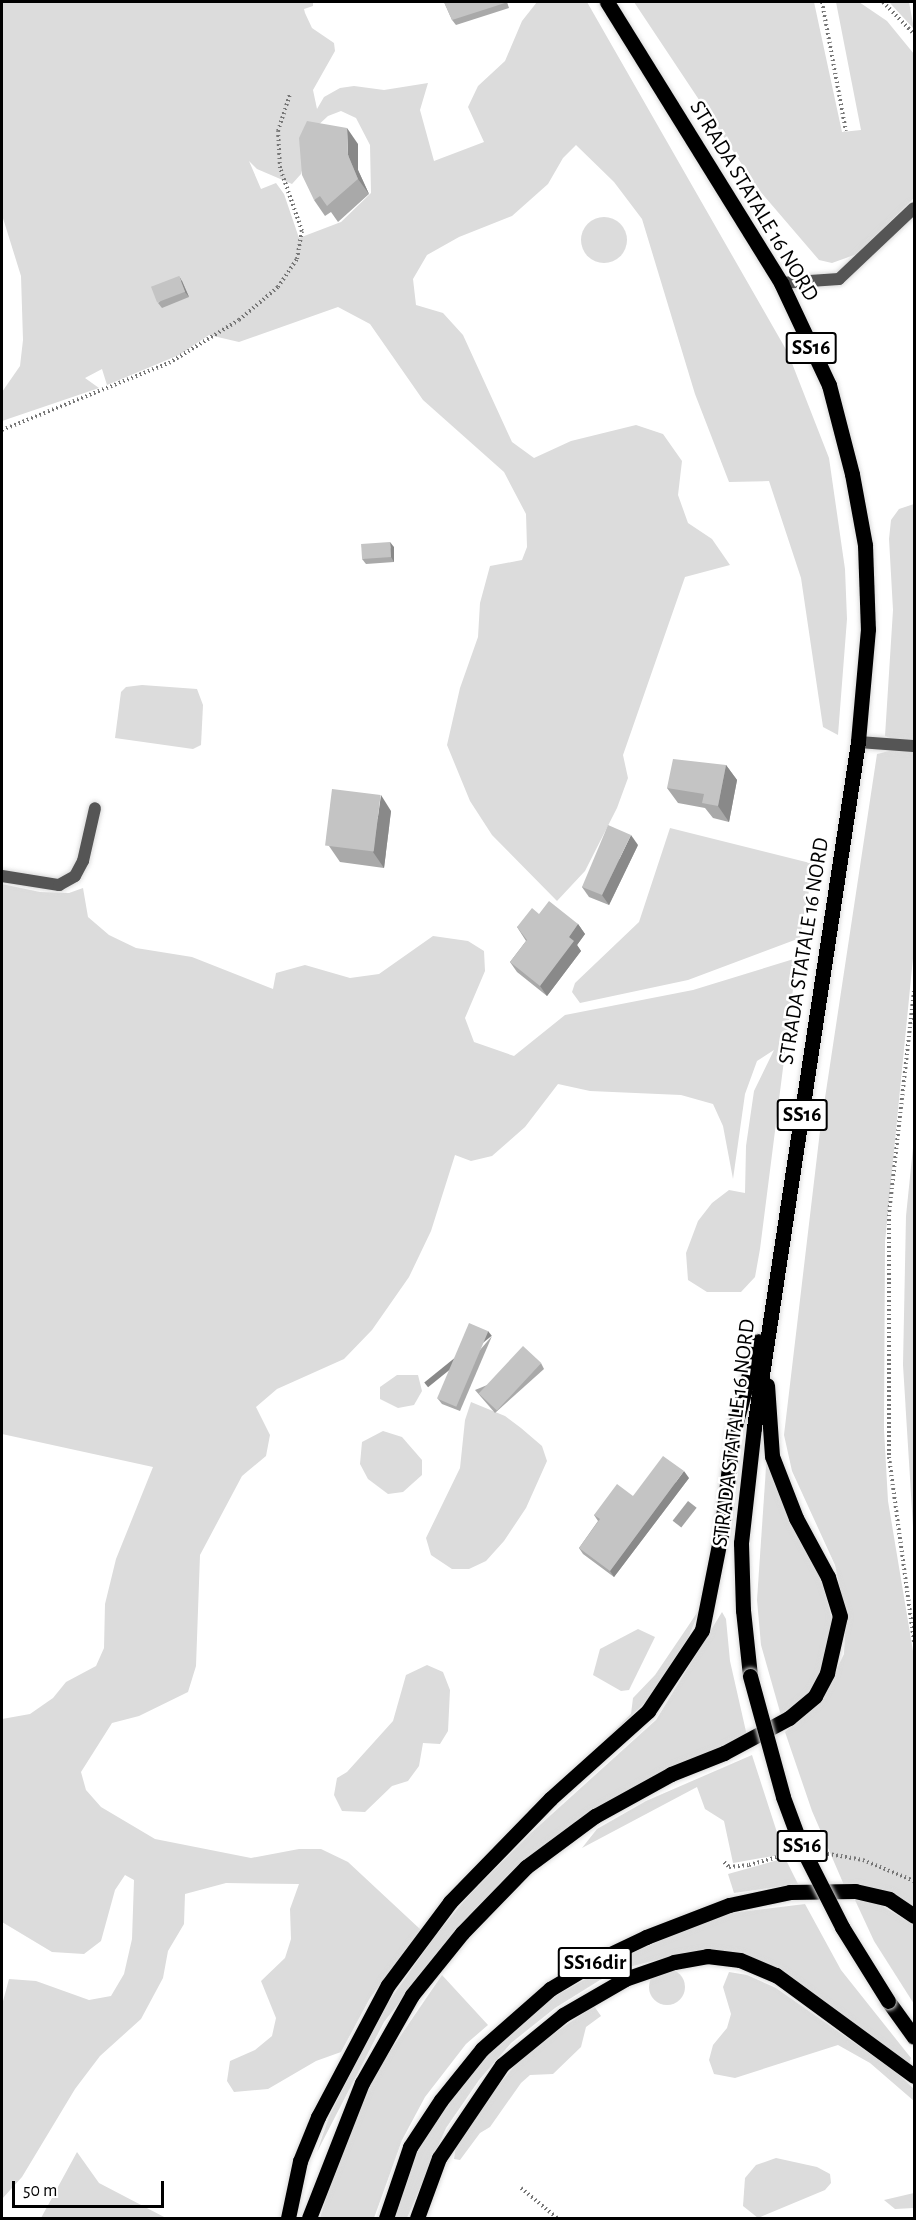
<!DOCTYPE html>
<style>
body{margin:0}
#map{position:relative;width:916px;height:2220px;overflow:hidden;background:#fff;font-family:"Alegreya Sans",sans-serif}
div>[style]{position:absolute}
.green>*{inset:0;background:#dcdcdc}
.round{border-radius:50%}
.water>*{inset:0;background:#a3a3a3;transform-origin:0 0}
.path>*{height:4px;margin-top:-2px;transform-origin:0;background:repeating-linear-gradient(90deg,#777 0 1.5px,transparent 0 4.5px)}
.roads{filter:drop-shadow(0 0 2px #dbdbdb) drop-shadow(0 0 2px #dbdbdb)}
.street>*{height:12px;margin:-6px;padding:0 6px;transform-origin:6px;border-radius:6px;background:#555}
.primary>*{height:15px;margin:-7.5px;padding:0 7.5px;transform-origin:7.5px;border-radius:7.5px;background:#000}
.bridges{filter:drop-shadow(0 0 2px #dbdbdb) drop-shadow(0 0 2px #dbdbdb)}
.primary-bridge>*{height:15px;margin:-7.5px;padding:0 7.5px;transform-origin:7.5px;border-radius:7.5px;background:#000}
.wall>*{inset:0;background:#a9a9a9}
.shaded-wall>*{inset:0;background:#898989;transform-origin:0 0}
.building>*{inset:0;background:#c4c4c4;transform-origin:0 0}
span{translate:-50% -50%;white-space:nowrap;text-align:center;line-height:1.15;-webkit-text-stroke:5px #fff;paint-order:stroke}
.shield-label span{padding:2px 4px;background:#fff;border:2px solid;border-radius:4px;-webkit-text-stroke-width:0}
.shield-label{font-size:21px;color:#000;font-weight:700}
.street-label{font-size:22px;color:#000}
.frame{position:absolute;inset:0;border:3px solid #000;pointer-events:none}
.scale{position:absolute;left:12px;top:2181px;width:152px;height:27px;box-sizing:border-box;border:3px solid #000;border-top:0;padding-left:8px;font-size:18px;line-height:21px;white-space:nowrap;color:#000;-webkit-text-stroke:4px #fff;paint-order:stroke}
</style>
<div id="map">
<div class="green">
<div style="clip-path:polygon(evenodd,2px 2px,313px 2px,313px 6px,304px 9px,305px 13px,312px 28px,334px 43px,335px 51px,313px 90px,317px 109px,324px 97px,340px 88px,354px 86px,384px 90px,428px 83px,420px 110px,434px 161px,484px 142px,468px 107px,478px 86px,505px 61px,522px 21px,537px 2px,587px 2px,788px 353px,829px 458px,845px 569px,847px 619px,838px 735px,823px 727px,801px 578px,769px 481px,729px 482px,695px 394px,642px 219px,614px 182px,576px 145px,563px 158px,548px 184px,512px 216px,459px 237px,427px 255px,413px 279px,416px 305px,443px 313px,463px 335px,512px 442px,534px 458px,571px 441px,636px 425px,663px 434px,682px 461px,678px 495px,688px 523px,712px 539px,730px 565px,685px 577px,623px 755px,628px 778px,617px 808px,585px 871px,557px 901px,492px 835px,470px 801px,447px 745px,460px 688px,478px 637px,480px 603px,490px 566px,522px 560px,527px 547px,526px 514px,504px 472px,423px 400px,370px 324px,338px 307px,239px 342px,209px 335px,179px 355px,107px 385px,102px 369px,85px 378px,99px 388px,2px 421px,2px 392px,20px 366px,23px 340px,21px 276px,2px 215px,2px 2px,341px 111px,356px 118px,370px 145px,371px 193px,341px 222px,299px 238px,284px 194px,276px 183px,261px 189px,249px 161px,257px 169px,292px 184px,301px 174px,314px 129px,328px 116px,341px 111px)"></div>
<div style="clip-path:polygon(634px 2px,814px 2px,842px 132px,861px 130px,836px 2px,859px 2px,887px 21px,914px 54px,914px 198px,857px 254px,832px 263px,819px 260px,759px 190px)"></div>
<div style="clip-path:polygon(889px 2px,909px 2px,914px 29px)"></div>
<div class="round" style="left:581px;top:217px;width:46px;height:46px"></div>
<div style="clip-path:polygon(914px 504px,914px 741px,901px 742px,885px 736px,893px 610px,889px 539px,891px 520px,899px 509px)"></div>
<div style="clip-path:polygon(142px 685px,197px 689px,203px 705px,201px 745px,193px 749px,115px 738px,121px 692px,126px 687px)"></div>
<div style="clip-path:polygon(897px 749px,914px 750px,914px 948px,885px 1242px,884px 1429px,888px 1501px,914px 1657px,914px 1907px,890px 1894px,844px 1885px,812px 1811px,785px 1732px,823px 1697px,844px 1654px,846px 1616px,835px 1565px,792px 1471px,784px 1435px,820px 1131px,877px 754px)"></div>
<div style="clip-path:polygon(670px 828px,814px 864px,800px 938px,688px 980px,580px 1003px,572px 992px,575px 983px,639px 922px)"></div>
<div style="clip-path:polygon(2px 884px,40px 892px,69px 893px,83px 888px,88px 917px,109px 935px,136px 948px,192px 957px,273px 989px,276px 973px,305px 965px,350px 978px,379px 974px,433px 936px,468px 941px,484px 951px,485px 971px,465px 1018px,474px 1042px,514px 1056px,565px 1015px,693px 990px,797px 958px,760px 1249px,755px 1277px,741px 1292px,707px 1292px,688px 1280px,686px 1253px,698px 1221px,712px 1203px,729px 1190px,745px 1193px,746px 1146px,754px 1091px,774px 1050px,757px 1061px,745px 1094px,733px 1179px,723px 1126px,713px 1104px,681px 1095px,590px 1091px,558px 1084px,525px 1127px,492px 1156px,471px 1161px,455px 1155px,431px 1231px,409px 1277px,372px 1330px,344px 1359px,277px 1389px,256px 1407px,270px 1435px,266px 1456px,242px 1476px,200px 1555px,196px 1666px,188px 1692px,139px 1716px,112px 1723px,81px 1772px,86px 1790px,101px 1807px,155px 1839px,251px 1858px,299px 1849px,321px 1849px,348px 1862px,421px 1930px,370px 1998px,341px 2052px,316px 2061px,268px 2089px,234px 2092px,227px 2081px,230px 2061px,255px 2050px,272px 2036px,276px 2018px,261px 1981px,285px 1958px,291px 1939px,290px 1909px,299px 1884px,226px 1883px,185px 1894px,184px 1924px,168px 1951px,163px 1978px,141px 2019px,100px 2056px,75px 2089px,22px 2177px,2px 2199px,2px 2005px,9px 1979px,36px 1981px,89px 2000px,111px 1996px,124px 1974px,132px 1939px,134px 1880px,125px 1875px,115px 1890px,101px 1941px,84px 1954px,52px 1952px,2px 1922px,2px 1719px,30px 1714px,53px 1698px,66px 1682px,96px 1666px,104px 1648px,105px 1604px,116px 1559px,153px 1467px,2px 1434px)"></div>
<div style="clip-path:polygon(914px 1138px,914px 1543px,903px 1365px,906px 1216px)"></div>
<div style="clip-path:polygon(397px 1375px,418px 1375px,422px 1391px,414px 1405px,398px 1408px,380px 1399px,380px 1387px)"></div>
<div style="clip-path:polygon(471px 1402px,505px 1416px,521px 1428px,542px 1446px,547px 1461px,526px 1508px,504px 1541px,486px 1561px,469px 1569px,452px 1569px,431px 1555px,426px 1538px,460px 1468px,465px 1420px)"></div>
<div style="clip-path:polygon(383px 1431px,402px 1437px,422px 1460px,422px 1475px,403px 1492px,388px 1494px,368px 1479px,360px 1464px,362px 1442px)"></div>
<div style="clip-path:polygon(767px 1453px,818px 1568px,832px 1619px,819px 1683px,782px 1719px,761px 1645px,757px 1600px)"></div>
<div style="clip-path:polygon(701px 1607px,688px 1638px,649px 1699px,599px 1746px,631px 1714px,633px 1698px,655px 1675px)"></div>
<div style="clip-path:polygon(722px 1612px,726px 1619px,730px 1661px,747px 1736px,625px 1794px,449px 1939px,384px 2022px,317px 2152px,329px 2117px,380px 2014px,435px 1936px,470px 1894px,531px 1833px,656px 1720px)"></div>
<div style="clip-path:polygon(638px 1629px,655px 1637px,629px 1690px,621px 1691px,593px 1675px,600px 1649px)"></div>
<div style="clip-path:polygon(427px 1665px,443px 1672px,450px 1690px,448px 1731px,440px 1744px,423px 1743px,419px 1766px,408px 1781px,392px 1786px,365px 1812px,342px 1811px,334px 1795px,337px 1778px,347px 1772px,393px 1721px,406px 1675px)"></div>
<div style="clip-path:polygon(752px 1755px,784px 1854px,733px 1863px,724px 1821px,705px 1809px,697px 1787px,582px 1848px,597px 1829px,646px 1801px)"></div>
<div style="clip-path:polygon(785px 1858px,798px 1884px,734px 1893px,728px 1874px)"></div>
<div style="clip-path:polygon(855px 1900px,877px 1903px,914px 1925px,914px 2004px,874px 1941px)"></div>
<div style="clip-path:polygon(805px 1904px,841px 1970px,911px 2058px,909px 2063px,802px 1987px,688px 1952px,633px 1966px,600px 1980px,555px 2008px,511px 2043px,479px 2080px,446px 2128px,407px 2218px,394px 2218px,413px 2160px,429px 2130px,471px 2069px,543px 2003px,630px 1954px,695px 1925px,732px 1913px)"></div>
<div class="round" style="left:649px;top:1969px;width:36px;height:36px"></div>
<div style="clip-path:polygon(729px 1972px,747px 1975px,776px 1988px,896px 2072px,914px 2089px,914px 2101px,870px 2063px,838px 2045px,735px 2078px,714px 2074px,709px 2060px,713px 2045px,727px 2028px,731px 2014px,723px 1987px)"></div>
<div style="clip-path:polygon(442px 1975px,488px 2025px,466px 2044px,425px 2097px,402px 2140px,374px 2218px,320px 2218px,343px 2143px,367px 2085px)"></div>
<div style="clip-path:polygon(594px 2006px,601px 2016px,586px 2027px,581px 2047px,553px 2074px,530px 2075px,521px 2083px,490px 2127px,480px 2133px,460px 2160px,454px 2159px,456px 2146px,485px 2102px,524px 2054px)"></div>
<div style="clip-path:polygon(77px 2152px,99px 2183px,166px 2218px,41px 2218px)"></div>
<div style="clip-path:polygon(776px 2158px,817px 2167px,830px 2174px,831px 2183px,825px 2190px,758px 2218px,743px 2206px,745px 2178px,756px 2165px)"></div>
<div style="clip-path:polygon(914px 2193px,914px 2208px,895px 2209px,884px 2200px)"></div>
</div>
<div class="water">
<div style="left:688px;top:1501px;width:11px;height:25px;rotate:38deg"></div>
</div>
<div class="path">
<div style="left:822px;top:2px;width:131px;rotate:79.5deg"></div>
<div style="left:883px;top:2px;width:45px;rotate:45.9deg"></div>
<div style="left:2px;top:430px;width:180px;rotate:-21.9deg"></div>
<div style="left:169px;top:363px;width:82px;rotate:-31.6deg"></div>
<div style="left:239px;top:320px;width:51px;rotate:-40.2deg"></div>
<div style="left:278px;top:287px;width:34px;rotate:-56deg"></div>
<div style="left:297px;top:259px;width:28px;rotate:-80deg"></div>
<div style="left:302px;top:231px;width:67px;rotate:-109.2deg"></div>
<div style="left:280px;top:168px;width:37px;rotate:-93deg"></div>
<div style="left:278px;top:131px;width:40px;rotate:-72deg"></div>
<div style="left:914px;top:991px;width:225px;rotate:96.4deg"></div>
<div style="left:889px;top:1215px;width:242px;rotate:90deg"></div>
<div style="left:889px;top:1457px;width:187px;rotate:82.3deg"></div>
<div style="left:823px;top:1853px;width:41px;rotate:9.9deg"></div>
<div style="left:863px;top:1860px;width:55px;rotate:22.4deg"></div>
<div style="left:724px;top:1862px;width:7px;rotate:45deg"></div>
<div style="left:729px;top:1867px;width:20px;rotate:-6deg"></div>
<div style="left:749px;top:1865px;width:41px;rotate:-15.8deg"></div>
<div style="left:521px;top:2188px;width:47px;rotate:39.8deg"></div>
</div>
<div class="roads">
<div class="street">
<div style="left:781px;top:283px;width:58px;rotate:-3.9deg"></div>
<div style="left:839px;top:279px;width:103px;rotate:-43.4deg"></div>
<div style="left:858px;top:742px;width:56px;rotate:4.1deg"></div>
<div style="left:2px;top:876px;width:58px;rotate:9deg"></div>
<div style="left:59px;top:885px;width:18px;rotate:-29deg"></div>
<div style="left:75px;top:876px;width:17px;rotate:-62deg"></div>
<div style="left:83px;top:861px;width:54px;rotate:-77.2deg"></div>
</div>
<div class="primary">
<div style="left:607px;top:2px;width:331px;rotate:58.2deg"></div>
<div style="left:781px;top:283px;width:113px;rotate:64.8deg"></div>
<div style="left:829px;top:385px;width:92px;rotate:75.5deg"></div>
<div style="left:852px;top:474px;width:72px;rotate:79.6deg"></div>
<div style="left:865px;top:545px;width:84px;rotate:88deg"></div>
<div style="left:868px;top:629px;width:113px;rotate:95.1deg"></div>
<div style="left:858px;top:742px;width:693px;rotate:98.63deg"></div>
<div style="left:754px;top:1427px;width:117px;rotate:96.4deg"></div>
<div style="left:741px;top:1543px;width:67px;rotate:88.3deg"></div>
<div style="left:743px;top:1610px;width:66px;rotate:83.9deg"></div>
<div style="left:888px;top:2001px;width:44px;rotate:54.2deg"></div>
<div style="left:288px;top:2218px;width:58px;rotate:-78.1deg"></div>
<div style="left:300px;top:2161px;width:48px;rotate:-67.8deg"></div>
<div style="left:318px;top:2117px;width:149px;rotate:-62.1deg"></div>
<div style="left:388px;top:1985px;width:104px;rotate:-53.2deg"></div>
<div style="left:450px;top:1902px;width:144px;rotate:-45.8deg"></div>
<div style="left:550px;top:1799px;width:132px;rotate:-41.9deg"></div>
<div style="left:648px;top:1711px;width:97px;rotate:-56.3deg"></div>
<div style="left:702px;top:1630px;width:98px;rotate:-78.8deg"></div>
<div style="left:721px;top:1534px;width:102px;rotate:-83.2deg"></div>
<div style="left:733px;top:1433px;width:95px;rotate:-74.8deg"></div>
<div style="left:309px;top:2218px;width:145px;rotate:-68.6deg"></div>
<div style="left:362px;top:2083px;width:101px;rotate:-60.4deg"></div>
<div style="left:412px;top:1995px;width:80px;rotate:-51.1deg"></div>
<div style="left:462px;top:1933px;width:92px;rotate:-45.9deg"></div>
<div style="left:526px;top:1867px;width:86px;rotate:-36.5deg"></div>
<div style="left:595px;top:1816px;width:87px;rotate:-28.9deg"></div>
<div style="left:671px;top:1774px;width:57px;rotate:-21.6deg"></div>
<div style="left:724px;top:1753px;width:74px;rotate:-28.3deg"></div>
<div style="left:789px;top:1718px;width:34px;rotate:-40deg"></div>
<div style="left:815px;top:1696px;width:26px;rotate:-62deg"></div>
<div style="left:827px;top:1673px;width:58px;rotate:-77.2deg"></div>
<div style="left:840px;top:1616px;width:41px;rotate:-107.1deg"></div>
<div style="left:828px;top:1577px;width:67px;rotate:-118.5deg"></div>
<div style="left:796px;top:1518px;width:66px;rotate:-111.2deg"></div>
<div style="left:772px;top:1456px;width:71px;rotate:-94deg"></div>
<div style="left:386px;top:2218px;width:75px;rotate:-71.3deg"></div>
<div style="left:410px;top:2147px;width:56px;rotate:-56.6deg"></div>
<div style="left:441px;top:2100px;width:65px;rotate:-51.2deg"></div>
<div style="left:482px;top:2049px;width:91px;rotate:-41.4deg"></div>
<div style="left:550px;top:1989px;width:61px;rotate:-30.8deg"></div>
<div style="left:602px;top:1958px;width:49px;rotate:-25.5deg"></div>
<div style="left:646px;top:1937px;width:89px;rotate:-21.1deg"></div>
<div style="left:729px;top:1905px;width:62px;rotate:-12deg"></div>
<div style="left:790px;top:1892px;width:65px;rotate:-0.9deg"></div>
<div style="left:855px;top:1891px;width:35px;rotate:13deg"></div>
<div style="left:889px;top:1899px;width:30px;rotate:34deg"></div>
<div style="left:417px;top:2218px;width:64px;rotate:-69.9deg"></div>
<div style="left:439px;top:2158px;width:112px;rotate:-55.9deg"></div>
<div style="left:502px;top:2065px;width:79px;rotate:-39.3deg"></div>
<div style="left:563px;top:2015px;width:72px;rotate:-30.1deg"></div>
<div style="left:625px;top:1979px;width:52px;rotate:-19.1deg"></div>
<div style="left:674px;top:1962px;width:34px;rotate:-10deg"></div>
<div style="left:707px;top:1956px;width:33px;rotate:7deg"></div>
<div style="left:740px;top:1960px;width:39px;rotate:23deg"></div>
<div style="left:776px;top:1975px;width:171px;rotate:36.2deg"></div>
</div>
</div>
<div class="bridges">
<div class="primary-bridge">
<div style="left:750px;top:1676px;width:125px;rotate:74.7deg"></div>
<div style="left:783px;top:1797px;width:54px;rotate:69.6deg"></div>
<div style="left:802px;top:1848px;width:89px;rotate:63.1deg"></div>
<div style="left:842px;top:1927px;width:87px;rotate:58.1deg"></div>
</div>
</div>
<div class="wall">
<div style="clip-path:polygon(444px 2px,507px 2px,509px 8px,456px 25px,452px 20px)"></div>
<div style="clip-path:polygon(358px 144px,358px 170px,369px 194px,338px 222px,331px 212px,325px 216px,314px 200px)"></div>
<div style="clip-path:polygon(182px 281px,189px 297px,162px 308px,158px 303px)"></div>
<div style="clip-path:polygon(394px 547px,394px 562px,366px 564px,362px 559px)"></div>
<div style="clip-path:polygon(726px 765px,737px 780px,729px 822px,713px 818px,705px 808px,678px 803px,667px 788px)"></div>
<div style="clip-path:polygon(391px 811px,384px 868px,340px 862px,329px 846px)"></div>
<div style="clip-path:polygon(638px 845px,609px 905px,589px 897px,582px 887px)"></div>
<div style="clip-path:polygon(539px 914px,578px 924px,585px 934px,577px 945px,581px 951px,547px 996px,517px 972px,510px 962px,526px 941px,517px 927px)"></div>
<div style="clip-path:polygon(492px 1336px,460px 1411px,442px 1404px,438px 1399px)"></div>
<div style="clip-path:polygon(541px 1363px,544px 1369px,495px 1413px,475px 1390px)"></div>
<div style="clip-path:polygon(689px 1478px,614px 1577px,583px 1554px,579px 1548px,598px 1521px,594px 1515px,633px 1496px)"></div>
</div>
<div class="shaded-wall">
<div style="clip-path:polygon(347px 128px,358px 144px,358px 170px,369px 194px,358px 179px,348px 155px)"></div>
<div style="clip-path:polygon(179px 276px,182px 281px,189px 297px,185px 292px)"></div>
<div style="clip-path:polygon(390px 542px,394px 547px,394px 562px,391px 557px)"></div>
<div style="clip-path:polygon(726px 765px,737px 780px,729px 822px,718px 806px)"></div>
<div style="clip-path:polygon(381px 795px,391px 811px,384px 868px,373px 852px)"></div>
<div style="clip-path:polygon(631px 835px,638px 845px,609px 905px,602px 895px)"></div>
<div style="clip-path:polygon(578px 924px,585px 934px,577px 945px,581px 951px,547px 996px,540px 986px,569px 937px)"></div>
<div style="left:488px;top:1331px;width:6px;height:82px;rotate:51deg"></div>
<div style="clip-path:polygon(684px 1471px,689px 1478px,614px 1577px,610px 1571px)"></div>
</div>
<div class="building">
<div style="clip-path:polygon(444px 2px,505px 2px,505px 3px,452px 20px)"></div>
<div style="clip-path:polygon(307px 121px,347px 128px,348px 155px,358px 179px,327px 206px,320px 196px,314px 200px,302px 175px,299px 138px)"></div>
<div style="left:179px;top:276px;width:17px;height:30px;rotate:69deg"></div>
<div style="left:390px;top:542px;width:15px;height:29px;rotate:86deg"></div>
<div style="clip-path:polygon(673px 759px,726px 765px,718px 806px,702px 803px,704px 794px,667px 788px)"></div>
<div style="left:332px;top:789px;width:49px;height:57px;rotate:7deg"></div>
<div style="clip-path:polygon(608px 825px,631px 835px,602px 895px,582px 887px)"></div>
<div style="clip-path:polygon(549px 901px,578px 924px,569px 937px,574px 941px,540px 986px,510px 962px,527px 940px,517px 927px,532px 908px,539px 914px)"></div>
<div style="left:469px;top:1323px;width:21px;height:82px;rotate:23deg"></div>
<div style="left:523px;top:1346px;width:25px;height:65px;rotate:43deg"></div>
<div style="clip-path:polygon(663px 1456px,684px 1471px,610px 1571px,579px 1548px,600px 1519px,594px 1515px,617px 1484px,633px 1496px)"></div>
</div>
<div class="shield-label">
<span style="left:811px;top:348px">SS16</span>
<span style="left:802px;top:1115px">SS16</span>
<span style="left:802px;top:1846px">SS16</span>
<span style="left:595px;top:1963px">SS16dir</span>
</div>
<div class="street-label">
<span style="left:754px;top:201px;rotate:59deg">STRADA STATALE 16 NORD</span>
<span style="left:804px;top:951px;rotate:-81deg">STRADA STATALE 16 NORD</span>
<span style="left:734px;top:1433px;rotate:-83deg">STRADA STATALE 16 NORD</span>
</div>
<div class="frame"></div>
<div class="scale">50 m</div>
</div>
